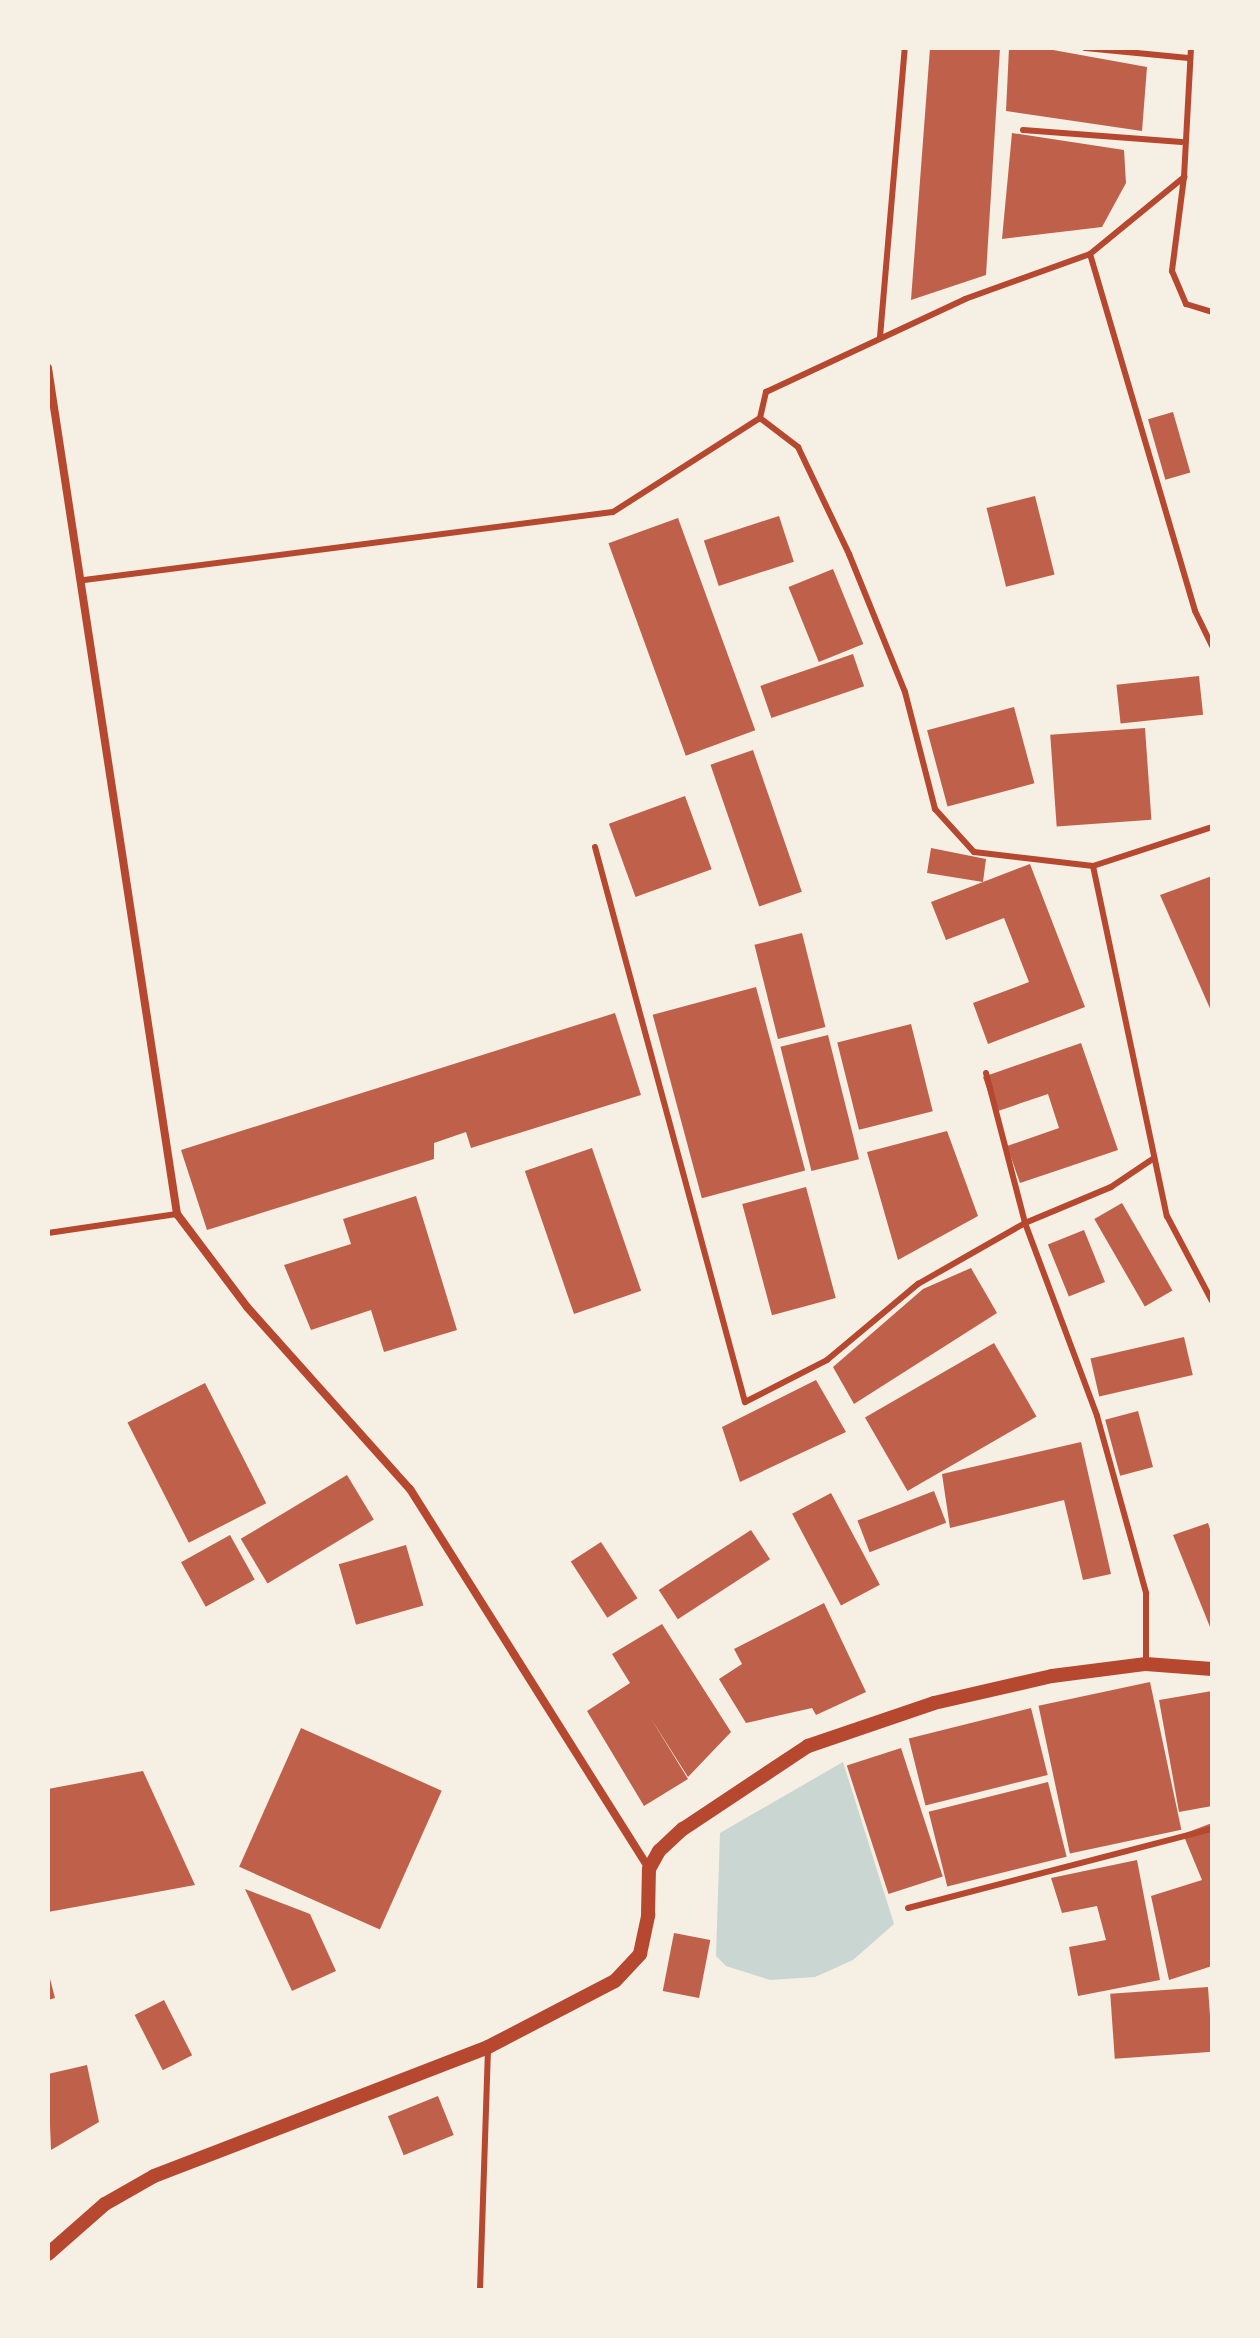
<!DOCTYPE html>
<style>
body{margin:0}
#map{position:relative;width:1260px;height:2338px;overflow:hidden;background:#f6efe4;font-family:Mulish,sans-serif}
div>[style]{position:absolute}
.water>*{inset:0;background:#c9d6d2}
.building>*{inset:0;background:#bf614a;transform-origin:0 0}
.service>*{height:6px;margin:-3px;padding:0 3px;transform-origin:3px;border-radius:3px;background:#b5482f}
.minor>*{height:8px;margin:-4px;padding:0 4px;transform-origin:4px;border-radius:4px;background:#b5482f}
.tertiary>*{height:14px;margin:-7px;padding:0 7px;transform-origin:7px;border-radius:7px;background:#b5482f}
span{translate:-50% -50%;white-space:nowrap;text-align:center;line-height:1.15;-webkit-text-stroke:8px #f6efe4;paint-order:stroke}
.frame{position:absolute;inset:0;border:50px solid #f6efe4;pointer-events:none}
</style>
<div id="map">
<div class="water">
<div style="clip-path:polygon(843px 1762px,894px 1924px,853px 1960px,815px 1977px,770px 1980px,726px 1966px,716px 1956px,720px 1833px)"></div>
</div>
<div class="building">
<div style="clip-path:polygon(930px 48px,1000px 48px,986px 275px,911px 300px)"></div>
<div style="clip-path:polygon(1009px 48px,1042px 48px,1147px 67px,1142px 131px,1006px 111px)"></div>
<div style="clip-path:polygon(1012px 133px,1124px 150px,1126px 183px,1102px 227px,1002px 239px)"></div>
<div style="left:1173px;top:412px;width:63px;height:26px;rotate:74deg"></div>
<div style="left:1035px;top:496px;width:81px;height:50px;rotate:76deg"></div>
<div style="left:779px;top:516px;width:48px;height:79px;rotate:72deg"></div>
<div style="left:678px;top:518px;width:226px;height:74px;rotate:70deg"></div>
<div style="left:833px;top:569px;width:81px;height:48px;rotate:68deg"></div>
<div style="left:853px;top:654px;width:34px;height:98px;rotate:71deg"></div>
<div style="left:1199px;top:676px;width:39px;height:83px;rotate:84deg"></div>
<div style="left:1014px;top:707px;width:79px;height:90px;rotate:75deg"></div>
<div style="left:1145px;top:728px;width:92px;height:95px;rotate:86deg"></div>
<div style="left:753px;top:750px;width:150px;height:45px;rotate:71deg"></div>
<div style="left:685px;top:796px;width:78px;height:81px;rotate:70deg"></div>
<div style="clip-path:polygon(931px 848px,986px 859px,983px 882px,1030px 864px,1085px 1007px,988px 1044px,973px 1003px,1029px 982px,1004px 918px,946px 940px,931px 902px,983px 882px,927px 873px)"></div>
<div style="clip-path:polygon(1212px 876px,1212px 1013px,1160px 895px)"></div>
<div style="left:802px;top:933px;width:97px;height:49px;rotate:76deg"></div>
<div style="left:756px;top:987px;width:190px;height:107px;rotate:75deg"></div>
<div style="clip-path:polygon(615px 1013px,641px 1095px,471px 1148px,466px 1132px,434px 1143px,434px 1159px,207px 1230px,181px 1150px)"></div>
<div style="left:911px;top:1024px;width:90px;height:76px;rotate:76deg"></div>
<div style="left:828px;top:1035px;width:128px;height:49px;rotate:76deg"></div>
<div style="clip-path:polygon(1081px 1043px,1118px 1150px,1020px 1183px,1007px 1146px,1059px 1128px,1048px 1094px,995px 1112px,983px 1077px)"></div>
<div style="clip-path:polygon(947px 1131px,978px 1216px,898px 1260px,867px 1152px)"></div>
<div style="left:592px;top:1148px;width:151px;height:71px;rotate:71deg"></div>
<div style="left:806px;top:1187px;width:115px;height:66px;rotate:75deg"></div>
<div style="clip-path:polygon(416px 1196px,457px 1330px,384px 1352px,371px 1310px,311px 1330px,284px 1265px,351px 1244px,343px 1219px)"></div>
<div style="left:1122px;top:1203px;width:101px;height:32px;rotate:60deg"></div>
<div style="left:1084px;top:1230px;width:56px;height:39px;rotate:68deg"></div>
<div style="clip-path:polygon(971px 1268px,997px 1313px,854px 1404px,833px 1367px,923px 1289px)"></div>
<div style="left:1184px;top:1337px;width:39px;height:96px;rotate:77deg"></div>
<div style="left:994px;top:1343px;width:85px;height:149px;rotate:60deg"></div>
<div style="clip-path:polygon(816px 1380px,846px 1432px,740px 1482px,722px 1427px)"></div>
<div style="left:205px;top:1383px;width:135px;height:87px;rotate:63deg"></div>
<div style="left:1138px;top:1411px;width:58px;height:34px;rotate:75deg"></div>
<div style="clip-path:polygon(1081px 1442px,1111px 1574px,1083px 1580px,1064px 1500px,950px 1528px,942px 1474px)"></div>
<div style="left:347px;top:1475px;width:52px;height:124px;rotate:59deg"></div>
<div style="left:934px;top:1491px;width:34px;height:82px;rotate:69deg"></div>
<div style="left:831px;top:1493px;width:104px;height:44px;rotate:62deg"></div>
<div style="clip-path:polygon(1208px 1523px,1212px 1535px,1212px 1632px,1173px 1535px)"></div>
<div style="left:751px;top:1530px;width:35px;height:110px;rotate:57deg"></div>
<div style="left:230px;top:1535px;width:51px;height:56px;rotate:61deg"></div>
<div style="left:601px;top:1542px;width:67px;height:36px;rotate:57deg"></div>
<div style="left:406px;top:1545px;width:63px;height:70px;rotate:74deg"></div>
<div style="clip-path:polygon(824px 1603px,866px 1692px,816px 1715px,812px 1708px,746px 1723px,719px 1679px,742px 1664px,734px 1649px)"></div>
<div style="clip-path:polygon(662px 1624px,731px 1732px,688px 1777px,650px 1717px,688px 1779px,644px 1806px,587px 1711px,630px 1683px,612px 1654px)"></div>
<div style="left:1150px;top:1682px;width:151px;height:114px;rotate:78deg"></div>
<div style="clip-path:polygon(1212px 1691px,1212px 1806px,1179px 1812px,1159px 1700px)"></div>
<div style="left:1031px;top:1708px;width:69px;height:126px;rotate:76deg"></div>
<div style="left:301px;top:1728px;width:154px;height:152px;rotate:24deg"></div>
<div style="left:901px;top:1748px;width:135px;height:57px;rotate:72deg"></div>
<div style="clip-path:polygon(143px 1771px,195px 1885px,48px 1912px,48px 1789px)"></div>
<div style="left:1048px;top:1782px;width:77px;height:123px;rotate:76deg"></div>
<div style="clip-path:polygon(1212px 1823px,1212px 1966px,1169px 1980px,1151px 1896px,1202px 1880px,1183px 1834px)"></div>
<div style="clip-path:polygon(1137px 1860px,1160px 1980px,1078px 1996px,1069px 1947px,1106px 1940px,1097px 1906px,1062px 1913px,1051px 1878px)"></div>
<div style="clip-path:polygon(245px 1889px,310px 1914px,336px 1971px,292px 1991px)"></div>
<div style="left:674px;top:1933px;width:37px;height:59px;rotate:11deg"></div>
<div style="clip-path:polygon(48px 1971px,55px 1998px,48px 2000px)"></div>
<div style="left:1208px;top:1987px;width:65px;height:98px;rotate:86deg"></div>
<div style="left:164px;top:2000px;width:62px;height:33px;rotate:63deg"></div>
<div style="clip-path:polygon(87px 2065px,99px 2122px,51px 2150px,48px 2074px)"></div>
<div style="left:438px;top:2096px;width:42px;height:54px;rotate:68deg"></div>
</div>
<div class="service">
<div style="left:1085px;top:48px;width:104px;rotate:5.5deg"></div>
<div style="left:1191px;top:48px;width:129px;rotate:93.1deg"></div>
<div style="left:1184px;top:177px;width:95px;rotate:97.3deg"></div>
<div style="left:1172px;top:271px;width:36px;rotate:67deg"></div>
<div style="left:1186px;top:304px;width:27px;rotate:17deg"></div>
<div style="left:1023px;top:130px;width:159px;rotate:4.3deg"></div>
<div style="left:1090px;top:254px;width:372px;rotate:73.6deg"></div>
<div style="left:1195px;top:611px;width:39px;rotate:64deg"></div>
<div style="left:880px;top:337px;width:290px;rotate:-85.1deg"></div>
<div style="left:760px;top:418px;width:27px;rotate:-77deg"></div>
<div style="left:766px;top:392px;width:220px;rotate:-25deg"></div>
<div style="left:965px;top:299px;width:133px;rotate:-19.8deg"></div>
<div style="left:1090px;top:254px;width:122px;rotate:-39.3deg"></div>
<div style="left:84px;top:580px;width:533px;rotate:-7.32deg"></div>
<div style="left:613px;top:512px;width:174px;rotate:-32.6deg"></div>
<div style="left:760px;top:418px;width:48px;rotate:37.3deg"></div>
<div style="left:798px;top:447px;width:119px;rotate:64.5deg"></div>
<div style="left:849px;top:554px;width:149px;rotate:67.9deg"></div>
<div style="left:905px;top:692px;width:121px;rotate:75.6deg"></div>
<div style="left:935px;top:809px;width:58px;rotate:47.8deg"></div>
<div style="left:974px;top:852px;width:120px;rotate:6.7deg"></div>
<div style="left:1093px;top:866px;width:125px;rotate:-18.1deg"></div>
<div style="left:595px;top:847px;width:575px;rotate:74.88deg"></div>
<div style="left:745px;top:1402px;width:92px;rotate:-27.1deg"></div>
<div style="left:827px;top:1360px;width:119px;rotate:-39.9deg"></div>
<div style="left:918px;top:1284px;width:123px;rotate:-29.7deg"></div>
<div style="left:1025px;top:1223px;width:93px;rotate:-22.7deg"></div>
<div style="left:1111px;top:1187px;width:52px;rotate:-34deg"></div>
<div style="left:1093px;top:866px;width:358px;rotate:78.1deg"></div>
<div style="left:1167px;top:1216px;width:96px;rotate:62.1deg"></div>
<div style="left:986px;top:1073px;width:155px;rotate:75.4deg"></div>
<div style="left:1025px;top:1223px;width:206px;rotate:69.5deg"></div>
<div style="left:1097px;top:1416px;width:184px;rotate:74.5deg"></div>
<div style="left:1146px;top:1593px;width:71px;rotate:90deg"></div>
<div style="left:48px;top:1233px;width:130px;rotate:-8.4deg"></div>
<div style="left:908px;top:1908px;width:314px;rotate:-14.6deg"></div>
<div style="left:480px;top:2290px;width:243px;rotate:-88.1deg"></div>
</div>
<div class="minor">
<div style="left:48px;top:368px;width:856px;rotate:81.33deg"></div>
<div style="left:177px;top:1214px;width:116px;rotate:53deg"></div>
<div style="left:247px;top:1307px;width:244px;rotate:48.2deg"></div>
<div style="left:410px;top:1489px;width:449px;rotate:57.8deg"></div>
</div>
<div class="tertiary">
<div style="left:48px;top:2254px;width:76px;rotate:-41.3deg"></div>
<div style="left:105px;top:2204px;width:56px;rotate:-29.7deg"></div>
<div style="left:154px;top:2176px;width:358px;rotate:-21.1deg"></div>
<div style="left:488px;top:2047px;width:143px;rotate:-27.5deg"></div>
<div style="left:615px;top:1981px;width:37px;rotate:-47deg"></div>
<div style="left:640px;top:1954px;width:40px;rotate:-78deg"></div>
<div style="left:648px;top:1915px;width:46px;rotate:-88.8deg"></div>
<div style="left:649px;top:1869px;width:21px;rotate:-61deg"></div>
<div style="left:659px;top:1851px;width:33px;rotate:-43deg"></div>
<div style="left:683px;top:1829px;width:150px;rotate:-33.6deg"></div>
<div style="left:808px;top:1746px;width:133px;rotate:-18.8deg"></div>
<div style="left:934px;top:1703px;width:121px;rotate:-12.9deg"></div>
<div style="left:1052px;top:1676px;width:95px;rotate:-7.3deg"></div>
<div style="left:1146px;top:1664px;width:66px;rotate:4.3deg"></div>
</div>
<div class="frame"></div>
</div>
